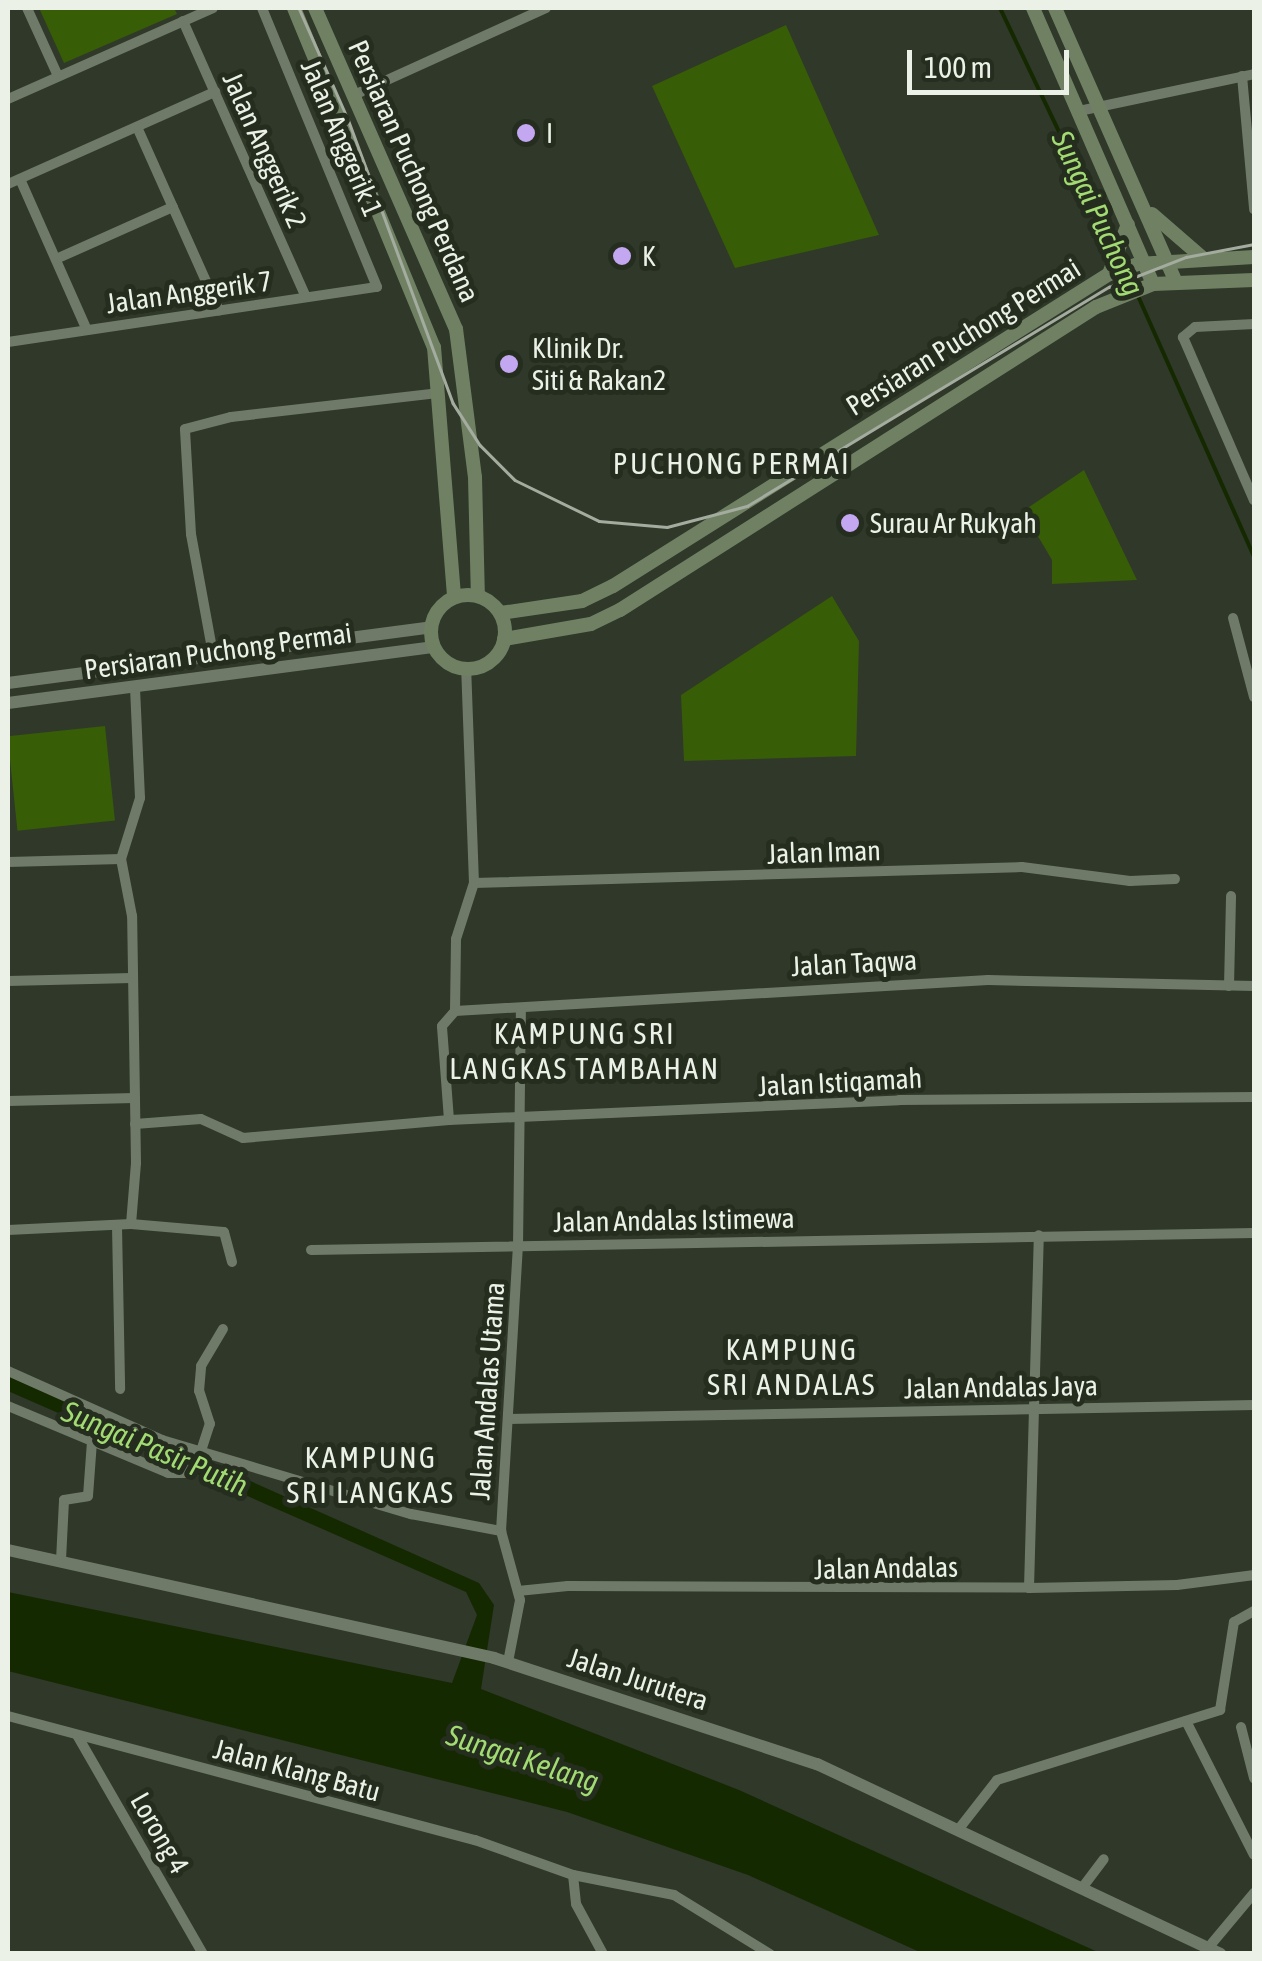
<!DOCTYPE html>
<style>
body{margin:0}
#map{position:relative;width:1262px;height:1961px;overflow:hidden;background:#2f3829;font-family:"Asap Condensed",sans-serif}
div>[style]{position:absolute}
.green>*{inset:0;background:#375d07;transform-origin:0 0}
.water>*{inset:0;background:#152900}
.stream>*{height:4px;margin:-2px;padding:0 2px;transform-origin:2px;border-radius:2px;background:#152900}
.minor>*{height:10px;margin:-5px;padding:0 5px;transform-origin:5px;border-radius:5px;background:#707a69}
.tertiary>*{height:12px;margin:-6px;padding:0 6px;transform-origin:6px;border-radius:6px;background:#707a69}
.secondary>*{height:14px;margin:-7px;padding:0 7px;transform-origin:7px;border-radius:7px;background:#708163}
.secondary>.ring{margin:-7px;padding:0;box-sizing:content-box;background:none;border:14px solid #708163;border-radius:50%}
.tram>*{height:2.5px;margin:-1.25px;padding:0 1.25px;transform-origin:1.25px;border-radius:1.25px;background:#a4ab9f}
.dots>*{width:28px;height:28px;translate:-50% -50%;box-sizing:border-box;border:5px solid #252d1f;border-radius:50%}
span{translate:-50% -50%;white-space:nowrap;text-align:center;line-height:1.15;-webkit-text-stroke:10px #252d1f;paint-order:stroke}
.poi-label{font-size:28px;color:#ebf1e7}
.left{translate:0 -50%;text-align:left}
.street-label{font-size:28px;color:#ebf1e7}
.water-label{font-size:30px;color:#a2db72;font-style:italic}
.neighbourhood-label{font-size:30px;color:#ebf1e7;letter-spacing:2.5px}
.frame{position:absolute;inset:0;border:10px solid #ebf1e7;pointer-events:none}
.scale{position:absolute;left:907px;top:50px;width:162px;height:45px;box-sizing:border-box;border:5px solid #ebf1e7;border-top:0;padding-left:12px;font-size:30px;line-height:35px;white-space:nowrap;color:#ebf1e7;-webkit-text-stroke:8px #252d1f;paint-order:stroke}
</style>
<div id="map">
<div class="green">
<div style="clip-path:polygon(39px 8px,174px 8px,177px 14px,64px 63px)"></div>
<div style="clip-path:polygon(786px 25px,879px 235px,735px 268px,652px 86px)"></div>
<div style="clip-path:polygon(1084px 470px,1137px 580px,1052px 584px,1052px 560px,1023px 511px)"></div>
<div style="clip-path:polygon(832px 596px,859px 641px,856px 756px,684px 761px,681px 695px)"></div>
<div style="left:105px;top:726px;width:95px;height:98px;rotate:84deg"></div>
</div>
<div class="water">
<div style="clip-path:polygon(8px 1373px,479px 1583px,494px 1605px,481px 1689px,739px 1790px,1100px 1953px,922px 1953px,748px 1875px,567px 1812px,8px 1671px,8px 1592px,452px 1683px,477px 1615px,466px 1592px,8px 1391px)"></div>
</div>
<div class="stream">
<div style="left:1000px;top:8px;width:265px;rotate:64.5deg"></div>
<div style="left:1138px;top:296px;width:286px;rotate:66deg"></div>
</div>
<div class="minor">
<div style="left:27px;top:8px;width:75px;rotate:65.5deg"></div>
<div style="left:183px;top:21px;width:302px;rotate:66deg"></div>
<div style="left:1242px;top:76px;width:134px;rotate:84.8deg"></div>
<div style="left:354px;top:95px;width:211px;rotate:-24.4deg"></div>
<div style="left:8px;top:99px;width:224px;rotate:-23.9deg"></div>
<div style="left:1079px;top:111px;width:179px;rotate:-11.9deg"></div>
<div style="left:137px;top:127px;width:201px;rotate:65.9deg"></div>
<div style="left:20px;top:179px;width:165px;rotate:66.1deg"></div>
<div style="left:8px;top:184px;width:227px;rotate:-24deg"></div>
<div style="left:56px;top:259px;width:128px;rotate:-24deg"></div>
<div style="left:1254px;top:324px;width:59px;rotate:177.1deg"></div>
<div style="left:1195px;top:327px;width:16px;rotate:140deg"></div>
<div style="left:1183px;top:337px;width:178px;rotate:66.5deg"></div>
<div style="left:8px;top:342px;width:373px;rotate:-8.5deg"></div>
<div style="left:377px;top:287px;width:302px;rotate:-112.4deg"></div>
<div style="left:1233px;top:618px;width:82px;rotate:75.1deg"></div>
<div style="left:213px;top:654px;width:122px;rotate:-100.4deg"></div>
<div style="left:191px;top:534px;width:105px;rotate:-93.3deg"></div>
<div style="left:185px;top:429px;width:48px;rotate:-14.6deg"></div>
<div style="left:231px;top:417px;width:208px;rotate:-6.6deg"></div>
<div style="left:8px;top:862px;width:113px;rotate:-1.5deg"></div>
<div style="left:474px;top:883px;width:548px;rotate:-1.67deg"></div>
<div style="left:1022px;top:867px;width:109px;rotate:7.4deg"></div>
<div style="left:1130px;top:881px;width:45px;rotate:-2.5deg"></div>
<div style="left:8px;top:981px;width:124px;rotate:-1.4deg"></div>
<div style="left:1229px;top:986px;width:90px;rotate:-88.7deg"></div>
<div style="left:455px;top:1011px;width:72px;rotate:-89.2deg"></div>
<div style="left:456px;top:939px;width:59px;rotate:-72.2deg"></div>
<div style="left:474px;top:883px;width:214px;rotate:-92.1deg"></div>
<div style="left:8px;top:1101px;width:127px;rotate:-1.4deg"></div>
<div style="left:449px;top:1120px;width:94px;rotate:-94.3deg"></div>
<div style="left:442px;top:1026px;width:20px;rotate:-49deg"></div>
<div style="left:455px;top:1011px;width:534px;rotate:-3.33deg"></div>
<div style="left:988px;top:980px;width:266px;rotate:1.3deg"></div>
<div style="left:135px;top:1124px;width:66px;rotate:-4.3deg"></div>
<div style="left:201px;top:1119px;width:46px;rotate:24.3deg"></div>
<div style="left:243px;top:1138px;width:207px;rotate:-5deg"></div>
<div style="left:449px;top:1120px;width:450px;rotate:-2.5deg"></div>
<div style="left:899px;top:1100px;width:355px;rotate:-0.5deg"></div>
<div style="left:131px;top:1224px;width:93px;rotate:4.9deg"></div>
<div style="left:224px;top:1232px;width:31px;rotate:75deg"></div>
<div style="left:117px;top:1226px;width:163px;rotate:88.9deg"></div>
<div style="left:8px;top:1230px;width:123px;rotate:-2.8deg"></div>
<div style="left:131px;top:1224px;width:61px;rotate:-85.3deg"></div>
<div style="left:136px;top:1163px;width:247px;rotate:-90.9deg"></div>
<div style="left:132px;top:916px;width:58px;rotate:-100.9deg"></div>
<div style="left:121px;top:859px;width:64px;rotate:-72.7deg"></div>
<div style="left:140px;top:798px;width:111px;rotate:-92.6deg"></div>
<div style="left:311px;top:1250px;width:943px;rotate:-1.03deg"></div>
<div style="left:8px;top:1371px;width:169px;rotate:24.1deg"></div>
<div style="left:162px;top:1440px;width:260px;rotate:16.6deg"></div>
<div style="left:411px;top:1514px;width:92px;rotate:10.7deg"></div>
<div style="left:8px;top:1406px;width:173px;rotate:22.7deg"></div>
<div style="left:168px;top:1473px;width:16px"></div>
<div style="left:184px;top:1473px;width:25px;rotate:-50deg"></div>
<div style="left:200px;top:1454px;width:32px;rotate:-72deg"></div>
<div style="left:210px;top:1424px;width:35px;rotate:-108deg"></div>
<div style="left:199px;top:1391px;width:25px;rotate:-85deg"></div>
<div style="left:201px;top:1366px;width:43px;rotate:-59.3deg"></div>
<div style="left:508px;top:1419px;width:746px;rotate:-1.08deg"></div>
<div style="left:61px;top:1560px;width:60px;rotate:-87.1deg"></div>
<div style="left:64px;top:1500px;width:24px;rotate:-9deg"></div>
<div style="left:88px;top:1496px;width:55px;rotate:-85.8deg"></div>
<div style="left:1029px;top:1588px;width:353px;rotate:-88.4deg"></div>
<div style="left:518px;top:1591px;width:50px;rotate:-5.7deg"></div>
<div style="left:568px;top:1586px;width:461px;rotate:0.2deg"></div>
<div style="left:1029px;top:1588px;width:148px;rotate:-1.2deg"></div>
<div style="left:1177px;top:1585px;width:78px;rotate:-7.4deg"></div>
<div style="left:508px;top:1662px;width:63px;rotate:-79deg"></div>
<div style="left:520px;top:1600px;width:72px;rotate:-105.4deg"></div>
<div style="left:501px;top:1531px;width:285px;rotate:-86.6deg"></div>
<div style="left:518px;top:1247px;width:238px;rotate:-89.3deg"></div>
<div style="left:8px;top:1716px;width:483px;rotate:14.9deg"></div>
<div style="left:475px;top:1840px;width:104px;rotate:19.7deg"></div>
<div style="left:573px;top:1875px;width:103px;rotate:11.2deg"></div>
<div style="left:674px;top:1895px;width:113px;rotate:31.6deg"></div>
<div style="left:1186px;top:1721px;width:150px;rotate:63.1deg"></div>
<div style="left:1241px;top:1727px;width:53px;rotate:75.7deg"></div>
<div style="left:77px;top:1735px;width:253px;rotate:60.1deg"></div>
<div style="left:958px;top:1830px;width:63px;rotate:-52deg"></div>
<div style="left:997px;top:1780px;width:234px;rotate:-17.4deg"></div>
<div style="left:1220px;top:1710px;width:89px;rotate:-81deg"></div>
<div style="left:1234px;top:1622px;width:23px;rotate:-29deg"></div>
<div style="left:573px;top:1875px;width:29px;rotate:84deg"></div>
<div style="left:576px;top:1904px;width:57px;rotate:61.6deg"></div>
<div style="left:1082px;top:1888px;width:36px;rotate:-53deg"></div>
<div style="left:1208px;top:1948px;width:72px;rotate:-50.1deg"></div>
</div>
<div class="tertiary">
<div style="left:8px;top:683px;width:427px;rotate:-7.5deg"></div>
<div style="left:8px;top:703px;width:430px;rotate:-7.5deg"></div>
<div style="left:8px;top:1550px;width:498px;rotate:12.5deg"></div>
<div style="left:494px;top:1658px;width:340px;rotate:18.2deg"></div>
<div style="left:817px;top:1764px;width:446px;rotate:25.2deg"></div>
</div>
<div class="secondary">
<div style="left:294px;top:8px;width:367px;rotate:67.6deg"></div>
<div style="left:434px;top:347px;width:251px;rotate:85.4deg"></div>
<div style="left:315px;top:8px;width:351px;rotate:66.3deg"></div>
<div style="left:456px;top:329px;width:149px;rotate:82.7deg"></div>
<div style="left:475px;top:477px;width:119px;rotate:88.6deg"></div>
<div style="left:1033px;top:8px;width:301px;rotate:66.5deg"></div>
<div style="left:1055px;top:8px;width:300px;rotate:66.2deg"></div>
<div style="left:1152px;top:214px;width:69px;rotate:40.9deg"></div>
<div style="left:1109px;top:274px;width:53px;rotate:-69.2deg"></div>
<div class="ring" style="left:431px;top:595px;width:60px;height:60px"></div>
<div style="left:501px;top:613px;width:82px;rotate:-8.4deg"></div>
<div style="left:582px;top:601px;width:34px;rotate:-26deg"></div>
<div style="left:613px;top:586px;width:586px;rotate:-32.17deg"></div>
<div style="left:1109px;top:274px;width:31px;rotate:-19deg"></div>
<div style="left:1138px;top:264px;width:116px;rotate:-3.5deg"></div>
<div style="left:504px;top:639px;width:88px;rotate:-9.8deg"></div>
<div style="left:591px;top:624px;width:32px;rotate:-26deg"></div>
<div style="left:620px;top:610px;width:564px;rotate:-32.48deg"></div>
<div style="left:1096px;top:307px;width:61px;rotate:-22deg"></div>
<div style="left:1153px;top:284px;width:101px;rotate:-2.3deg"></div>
</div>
<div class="tram">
<div style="left:299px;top:8px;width:121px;rotate:66.2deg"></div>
<div style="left:348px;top:119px;width:303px;rotate:69.7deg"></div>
<div style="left:453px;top:403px;width:50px;rotate:57.3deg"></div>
<div style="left:480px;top:445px;width:49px;rotate:45deg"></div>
<div style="left:515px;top:480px;width:93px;rotate:26deg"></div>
<div style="left:599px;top:521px;width:68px;rotate:5deg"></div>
<div style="left:667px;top:527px;width:83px;rotate:-14.7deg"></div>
<div style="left:747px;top:506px;width:423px;rotate:-31.2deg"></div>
<div style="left:1109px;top:287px;width:83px;rotate:-21.3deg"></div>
<div style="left:1186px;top:257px;width:69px;rotate:-10.8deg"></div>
</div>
<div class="dots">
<div style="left:526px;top:133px;background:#c4a7f1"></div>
<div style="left:622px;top:256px;background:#c4a7f1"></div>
<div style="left:509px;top:364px;background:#c4a7f1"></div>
<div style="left:850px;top:523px;background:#c4a7f1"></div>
</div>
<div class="poi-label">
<span class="left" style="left:546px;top:133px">I</span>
<span class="left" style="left:642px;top:256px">K</span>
<span class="left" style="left:532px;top:364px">Klinik Dr.<br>Siti &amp; Rakan2</span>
<span class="left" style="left:870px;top:523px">Surau Ar Rukyah</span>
</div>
<div class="street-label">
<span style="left:342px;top:138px;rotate:67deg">Jalan Anggerik 1</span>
<span style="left:265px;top:150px;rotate:66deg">Jalan Anggerik 2</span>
<span style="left:414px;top:171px;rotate:66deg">Persiaran Puchong Perdana</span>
<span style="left:189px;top:292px;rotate:-8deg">Jalan Anggerik 7</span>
<span style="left:963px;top:337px;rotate:-32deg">Persiaran Puchong Permai</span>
<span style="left:218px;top:651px;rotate:-8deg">Persiaran Puchong Permai</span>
<span style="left:824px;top:852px;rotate:-2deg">Jalan Iman</span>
<span style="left:854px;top:963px;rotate:-3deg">Jalan Taqwa</span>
<span style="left:840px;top:1082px;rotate:-3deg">Jalan Istiqamah</span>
<span style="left:674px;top:1220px;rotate:-1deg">Jalan Andalas Istimewa</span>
<span style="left:1001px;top:1387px;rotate:-1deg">Jalan Andalas Jaya</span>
<span style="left:487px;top:1391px;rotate:-86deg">Jalan Andalas Utama</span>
<span style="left:886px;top:1568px;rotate:-1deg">Jalan Andalas</span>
<span style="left:638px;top:1679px;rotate:18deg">Jalan Jurutera</span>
<span style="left:297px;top:1770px;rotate:15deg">Jalan Klang Batu</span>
<span style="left:160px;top:1833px;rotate:60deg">Lorong 4</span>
</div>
<div class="water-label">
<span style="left:1098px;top:213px;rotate:65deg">Sungai Puchong</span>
<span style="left:155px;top:1448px;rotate:23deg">Sungai Pasir Putih</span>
<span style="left:523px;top:1758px;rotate:18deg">Sungai Kelang</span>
</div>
<div class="neighbourhood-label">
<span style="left:732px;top:463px">PUCHONG PERMAI</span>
<span style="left:585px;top:1050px">KAMPUNG SRI<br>LANGKAS TAMBAHAN</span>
<span style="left:792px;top:1366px">KAMPUNG<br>SRI ANDALAS</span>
<span style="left:371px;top:1474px">KAMPUNG<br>SRI LANGKAS</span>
</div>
<div class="frame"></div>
<div class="scale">100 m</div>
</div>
